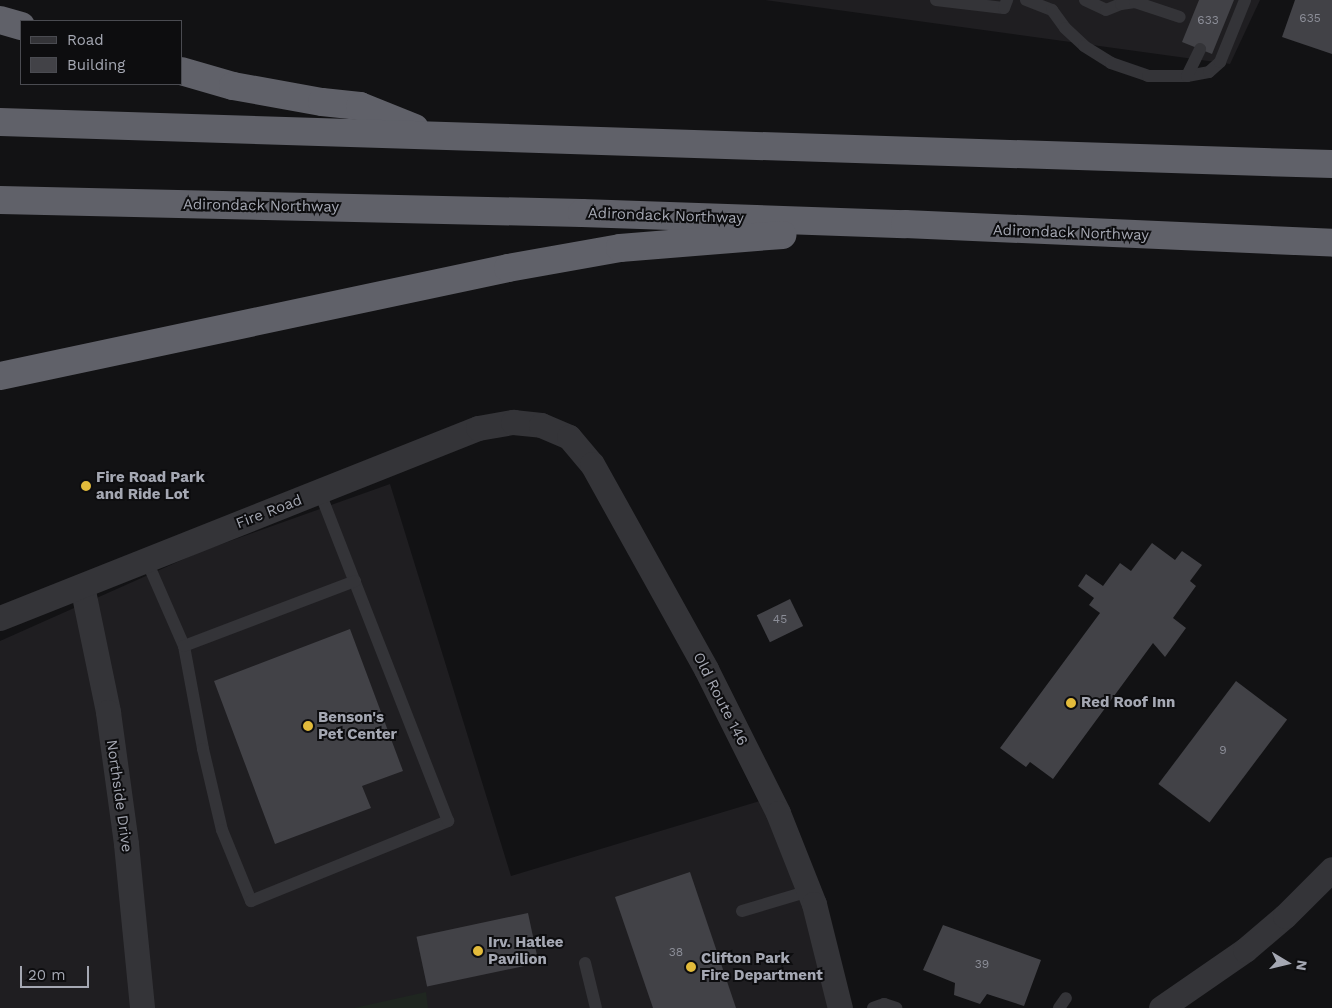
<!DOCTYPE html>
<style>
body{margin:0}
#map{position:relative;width:1332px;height:1008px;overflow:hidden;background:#121214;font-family:"Work Sans",sans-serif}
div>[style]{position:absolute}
.built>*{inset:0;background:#1f1e21}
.green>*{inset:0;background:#1f2620}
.building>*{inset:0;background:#424247;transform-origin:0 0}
.lane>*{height:12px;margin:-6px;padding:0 6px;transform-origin:6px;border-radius:6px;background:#343438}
.street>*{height:25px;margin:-12.5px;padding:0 12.5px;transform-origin:12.5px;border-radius:12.5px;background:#343438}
.highway>*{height:28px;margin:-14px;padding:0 14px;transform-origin:14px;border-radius:14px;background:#606169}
.dots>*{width:14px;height:14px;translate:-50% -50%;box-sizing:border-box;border:2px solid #0d0d0f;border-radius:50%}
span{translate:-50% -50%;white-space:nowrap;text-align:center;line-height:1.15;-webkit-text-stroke:4px #0d0d0f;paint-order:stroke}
.number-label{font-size:12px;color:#8c8e98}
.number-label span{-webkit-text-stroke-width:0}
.street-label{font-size:15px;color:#a5a8b3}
.poi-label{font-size:15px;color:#a5a8b3;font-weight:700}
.left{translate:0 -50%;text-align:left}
.legend{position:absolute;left:20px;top:20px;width:162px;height:65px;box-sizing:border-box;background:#0d0d0f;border:1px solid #4a4b51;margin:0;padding:6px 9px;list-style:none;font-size:15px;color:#a5a8b3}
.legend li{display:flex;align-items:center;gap:10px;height:25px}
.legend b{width:25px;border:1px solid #4a4b51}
.north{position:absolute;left:1262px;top:938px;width:50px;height:50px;-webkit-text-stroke:4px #0d0d0f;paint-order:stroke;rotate:99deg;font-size:14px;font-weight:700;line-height:20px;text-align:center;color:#a5a8b3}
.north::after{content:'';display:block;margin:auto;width:18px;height:22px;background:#a5a8b3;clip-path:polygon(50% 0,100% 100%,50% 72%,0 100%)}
.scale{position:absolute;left:20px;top:966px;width:69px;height:22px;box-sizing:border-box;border:2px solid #a5a8b3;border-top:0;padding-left:6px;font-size:15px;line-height:18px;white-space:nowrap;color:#a5a8b3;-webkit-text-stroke:4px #0d0d0f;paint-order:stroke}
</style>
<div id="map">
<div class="built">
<div style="clip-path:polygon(765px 0,1260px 0,1230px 64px)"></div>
<div style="clip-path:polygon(390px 484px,511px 876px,770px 798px,839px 1008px,0 1008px,0 641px,202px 551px)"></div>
</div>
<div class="green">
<div style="clip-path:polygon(426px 992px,428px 1008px,354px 1008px)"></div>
</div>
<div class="building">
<div style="clip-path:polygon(1199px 0,1234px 0,1212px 54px,1182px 42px)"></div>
<div style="clip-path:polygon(1295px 0,1332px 0,1332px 54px,1282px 37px)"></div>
<div style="clip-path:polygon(1152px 543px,1175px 560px,1182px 551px,1202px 565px,1190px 581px,1196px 586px,1173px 618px,1186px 628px,1165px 657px,1153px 643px,1053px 779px,1030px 762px,1026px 767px,1000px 748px,1100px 613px,1089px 605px,1094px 598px,1078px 586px,1086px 574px,1103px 586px,1120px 563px,1131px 571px)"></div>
<div style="left:790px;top:599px;width:30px;height:37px;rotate:64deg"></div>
<div style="clip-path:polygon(350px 629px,403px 771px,362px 786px,371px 808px,275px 844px,214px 681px)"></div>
<div style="left:1236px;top:681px;width:64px;height:129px;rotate:37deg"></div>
<div style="clip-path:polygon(690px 872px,736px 1008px,653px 1008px,615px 897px)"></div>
<div style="left:528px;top:913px;width:51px;height:114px;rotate:78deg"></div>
<div style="clip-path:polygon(943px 925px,1041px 960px,1024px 1006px,987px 994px,980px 1004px,954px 995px,955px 983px,923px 970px)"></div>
</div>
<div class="lane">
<div style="left:936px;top:0;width:68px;rotate:6.7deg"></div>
<div style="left:1004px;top:8px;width:9px;rotate:-69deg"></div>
<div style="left:1026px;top:0;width:28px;rotate:21deg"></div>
<div style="left:1052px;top:10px;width:22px;rotate:54deg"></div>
<div style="left:1065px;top:28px;width:26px;rotate:43deg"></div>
<div style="left:1084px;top:46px;width:32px;rotate:32deg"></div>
<div style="left:1111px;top:63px;width:39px;rotate:19deg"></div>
<div style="left:1148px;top:76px;width:39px"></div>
<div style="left:1187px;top:76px;width:22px;rotate:-10deg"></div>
<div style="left:1209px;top:72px;width:15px;rotate:-42deg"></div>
<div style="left:1220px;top:62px;width:67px;rotate:-68deg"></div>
<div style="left:1085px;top:0;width:23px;rotate:25deg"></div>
<div style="left:1106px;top:10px;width:16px;rotate:-22deg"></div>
<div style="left:1121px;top:4px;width:14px;rotate:-8deg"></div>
<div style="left:1135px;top:2px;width:47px;rotate:18.4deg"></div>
<div style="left:1187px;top:76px;width:30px;rotate:-64deg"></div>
<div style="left:146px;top:559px;width:95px;rotate:66.4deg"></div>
<div style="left:184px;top:646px;width:105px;rotate:79.5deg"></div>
<div style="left:203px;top:749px;width:83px;rotate:76.8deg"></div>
<div style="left:222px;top:830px;width:77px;rotate:67.8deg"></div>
<div style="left:251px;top:901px;width:213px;rotate:-22.1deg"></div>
<div style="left:448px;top:821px;width:353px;rotate:-111.3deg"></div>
<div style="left:184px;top:646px;width:183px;rotate:-20.8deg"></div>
<div style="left:742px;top:911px;width:70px;rotate:-16.6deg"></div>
<div style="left:585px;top:963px;width:46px;rotate:76.3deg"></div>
<div style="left:873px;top:1008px;width:12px;rotate:-20deg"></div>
<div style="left:884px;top:1004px;width:13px;rotate:18deg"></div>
<div style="left:1059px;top:1008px;width:12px;rotate:-55deg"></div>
</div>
<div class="street">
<div style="left:82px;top:586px;width:129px;rotate:78.3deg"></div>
<div style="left:108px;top:712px;width:133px;rotate:82.2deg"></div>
<div style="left:126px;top:844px;width:165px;rotate:84.4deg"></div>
<div style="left:0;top:618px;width:514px;rotate:-21.68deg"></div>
<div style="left:478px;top:428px;width:36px;rotate:-10deg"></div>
<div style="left:513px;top:422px;width:28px;rotate:6deg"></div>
<div style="left:541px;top:425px;width:30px;rotate:23deg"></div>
<div style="left:569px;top:437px;width:35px;rotate:50deg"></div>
<div style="left:592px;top:464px;width:235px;rotate:60.9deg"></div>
<div style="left:706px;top:669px;width:161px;rotate:63.4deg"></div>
<div style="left:778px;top:813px;width:98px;rotate:68.4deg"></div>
<div style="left:814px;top:904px;width:107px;rotate:76deg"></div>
<div style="left:1161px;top:1008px;width:102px;rotate:-34.6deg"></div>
<div style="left:1245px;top:950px;width:52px;rotate:-40.4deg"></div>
<div style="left:1285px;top:916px;width:66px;rotate:-45deg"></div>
</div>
<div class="highway">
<div style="left:0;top:20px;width:22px;rotate:16deg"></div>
<div style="left:181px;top:71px;width:54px;rotate:16.1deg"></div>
<div style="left:233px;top:86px;width:90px;rotate:10.2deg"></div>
<div style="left:322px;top:102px;width:38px;rotate:6deg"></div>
<div style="left:360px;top:106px;width:59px;rotate:21.8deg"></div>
<div style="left:0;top:122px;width:1333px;rotate:1.81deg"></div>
<div style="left:0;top:200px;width:582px;rotate:1.28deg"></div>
<div style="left:582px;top:213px;width:323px;rotate:2deg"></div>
<div style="left:905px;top:224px;width:427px;rotate:2.5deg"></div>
<div style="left:0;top:376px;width:519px;rotate:-12deg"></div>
<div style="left:508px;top:268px;width:114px;rotate:-10.1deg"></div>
<div style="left:620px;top:248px;width:163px;rotate:-4.6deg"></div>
</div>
<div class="dots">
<div style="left:86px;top:486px;background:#e3bb3b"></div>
<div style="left:1071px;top:703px;background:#e3bb3b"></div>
<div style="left:308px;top:726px;background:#e3bb3b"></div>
<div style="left:478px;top:951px;background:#e3bb3b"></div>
<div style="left:691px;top:967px;background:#e3bb3b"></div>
</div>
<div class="number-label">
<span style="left:1310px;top:19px">635</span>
<span style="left:1208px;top:21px">633</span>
<span style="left:780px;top:620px">45</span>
<span style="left:1223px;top:751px">9</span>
<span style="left:676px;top:953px">38</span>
<span style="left:982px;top:965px">39</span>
</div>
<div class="street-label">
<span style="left:261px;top:206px;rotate:1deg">Adirondack Northway</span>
<span style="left:666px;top:216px;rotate:2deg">Adirondack Northway</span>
<span style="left:1071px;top:233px;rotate:2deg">Adirondack Northway</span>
<span style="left:269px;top:512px;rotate:-21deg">Fire Road</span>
<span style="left:720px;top:699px;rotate:63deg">Old Route 146</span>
<span style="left:119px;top:796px;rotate:82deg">Northside Drive</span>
</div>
<div class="poi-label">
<span class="left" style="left:96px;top:486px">Fire Road Park<br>and Ride Lot</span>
<span class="left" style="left:1081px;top:703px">Red Roof Inn</span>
<span class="left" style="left:318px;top:726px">Benson's<br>Pet Center</span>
<span class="left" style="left:488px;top:951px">Irv. Hatlee<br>Pavilion</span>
<span class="left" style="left:701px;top:967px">Clifton Park<br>Fire Department</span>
</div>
<ul class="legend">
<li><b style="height:6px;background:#343438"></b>Road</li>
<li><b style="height:14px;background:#424247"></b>Building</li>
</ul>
<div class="north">N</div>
<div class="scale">20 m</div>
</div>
